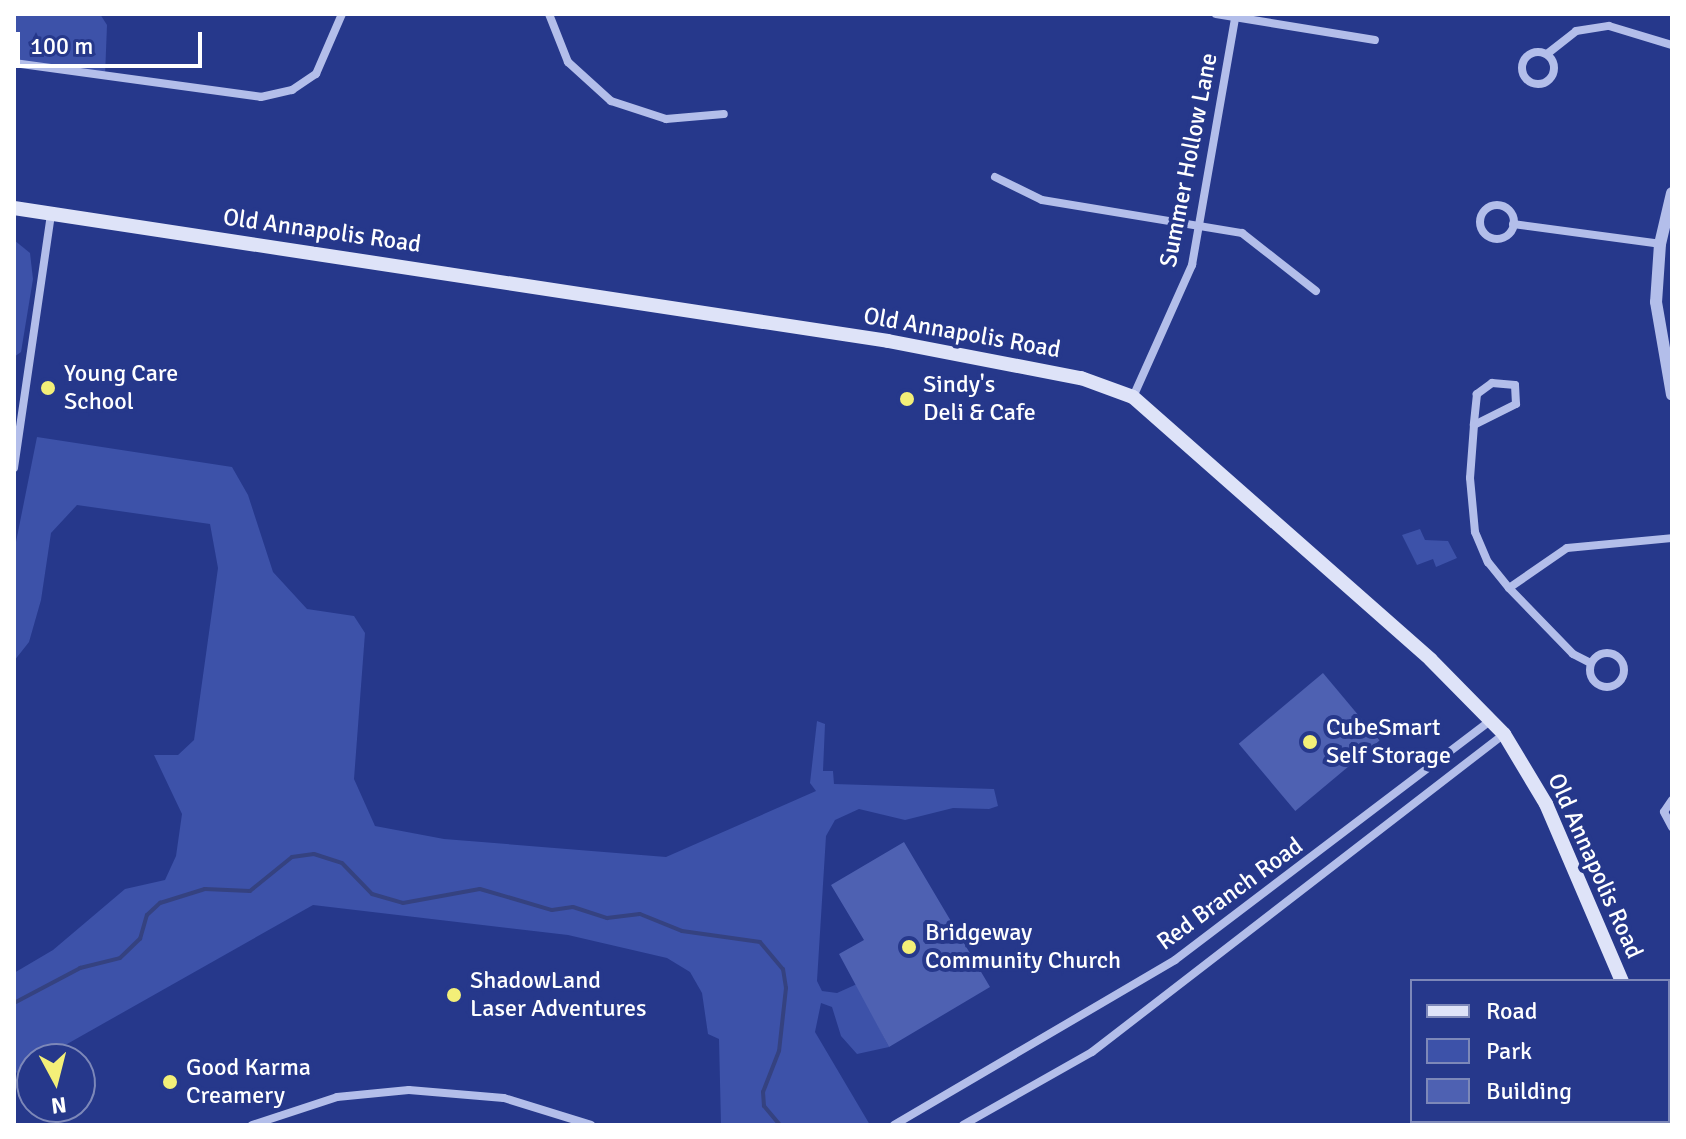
<!DOCTYPE html>
<style>
body{margin:0}
#map{position:relative;width:1686px;height:1139px;overflow:hidden;background:#26388b;font-family:Signika,sans-serif}
div>[style]{position:absolute}
.green>*{inset:0;background:#3d52a9}
.stream>*{height:4px;margin:-2px;padding:0 2px;transform-origin:2px;border-radius:2px;background:#354280}
.building>*{inset:0;background:#4e61b2;transform-origin:0 0}
.minor>*{height:8px;margin:-4px;padding:0 4px;transform-origin:4px;border-radius:4px;background:#b3beea}
.minor>.ring{margin:-4px;padding:0;box-sizing:content-box;background:none;border:8px solid #b3beea;border-radius:50%}
.tertiary>*{height:12px;margin:-6px;padding:0 6px;transform-origin:6px;border-radius:6px;background:#b3beea}
.secondary>*{height:14px;margin:-7px;padding:0 7px;transform-origin:7px;border-radius:7px;background:#dee3f8}
.dots>*{width:22px;height:22px;translate:-50% -50%;box-sizing:border-box;border:4px solid #26388b;border-radius:50%}
span{translate:-50% -50%;white-space:nowrap;text-align:center;line-height:1.15;-webkit-text-stroke:8px #26388b;paint-order:stroke}
.street-label{font-size:24px;color:#fff}
.poi-label{font-size:24px;color:#fff}
.left{translate:0 -50%;text-align:left}
.frame{position:absolute;inset:0;border:16px solid #fff;pointer-events:none}
.legend{position:absolute;left:1410px;top:979px;width:260px;height:144px;box-sizing:border-box;background:#26388b;border:2px solid #7d88b9;margin:0;padding:10px 14px;list-style:none;font-size:24px;color:#fff}
.legend li{display:flex;align-items:center;gap:16px;height:40px}
.legend b{width:40px;border:2px solid #7d88b9}
.north{position:absolute;left:16px;top:1043px;width:80px;height:80px;box-sizing:border-box;background:#26388b;border:2px solid #7d88b9;border-radius:50%;rotate:173deg;font-size:22px;font-weight:700;line-height:32px;text-align:center;color:#fff}
.north::after{content:'';display:block;margin:auto;width:28px;height:36px;background:#f3ef78;clip-path:polygon(50% 0,100% 100%,50% 72%,0 100%)}
.scale{position:absolute;left:16px;top:32px;width:186px;height:36px;box-sizing:border-box;border:4px solid #fff;border-top:0;padding-left:10px;font-size:24px;line-height:28px;white-space:nowrap;color:#fff;-webkit-text-stroke:6px #26388b;paint-order:stroke}
</style>
<div id="map">
<div class="green">
<div style="clip-path:polygon(14px 14px,100px 14px,107px 25px,105px 76px,14px 63px)"></div>
<div style="clip-path:polygon(14px 240px,30px 253px,33px 279px,21px 352px,14px 357px)"></div>
<div style="clip-path:polygon(37px 437px,232px 467px,248px 495px,273px 572px,307px 609px,354px 616px,365px 633px,354px 779px,375px 826px,444px 839px,666px 857px,816px 791px,810px 783px,817px 721px,825px 724px,823px 771px,833px 771px,834px 784px,994px 789px,998px 806px,989px 809px,953px 808px,905px 820px,859px 809px,835px 820px,826px 836px,817px 981px,822px 991px,837px 993px,857px 984px,889px 1047px,857px 1054px,841px 1036px,832px 1007px,821px 1003px,815px 1032px,870px 1125px,721px 1125px,719px 1039px,708px 1034px,702px 993px,690px 972px,667px 958px,568px 935px,313px 905px,14px 1074px,14px 973px,53px 950px,125px 889px,165px 880px,176px 856px,182px 814px,154px 755px,178px 755px,194px 740px,218px 568px,210px 524px,77px 505px,51px 533px,41px 600px,29px 642px,14px 661px,14px 552px)"></div>
<div style="clip-path:polygon(1420px 529px,1425px 540px,1448px 541px,1457px 558px,1436px 567px,1433px 559px,1417px 565px,1402px 535px)"></div>
</div>
<div class="stream">
<div style="left:14px;top:1003px;width:75px;rotate:-27.9deg"></div>
<div style="left:80px;top:968px;width:41px;rotate:-14deg"></div>
<div style="left:120px;top:958px;width:28px;rotate:-44deg"></div>
<div style="left:140px;top:939px;width:25px;rotate:-74deg"></div>
<div style="left:147px;top:915px;width:18px;rotate:-43deg"></div>
<div style="left:160px;top:903px;width:47px;rotate:-17.3deg"></div>
<div style="left:205px;top:889px;width:45px;rotate:2.5deg"></div>
<div style="left:250px;top:891px;width:54px;rotate:-39deg"></div>
<div style="left:292px;top:857px;width:22px;rotate:-8deg"></div>
<div style="left:314px;top:854px;width:29px;rotate:18deg"></div>
<div style="left:342px;top:863px;width:43px;rotate:45.9deg"></div>
<div style="left:372px;top:894px;width:32px;rotate:16deg"></div>
<div style="left:403px;top:903px;width:78px;rotate:-10.3deg"></div>
<div style="left:480px;top:889px;width:75px;rotate:16.3deg"></div>
<div style="left:552px;top:910px;width:21px;rotate:-8deg"></div>
<div style="left:573px;top:907px;width:36px;rotate:18deg"></div>
<div style="left:607px;top:918px;width:33px;rotate:-7deg"></div>
<div style="left:640px;top:914px;width:45px;rotate:22deg"></div>
<div style="left:682px;top:931px;width:79px;rotate:8deg"></div>
<div style="left:760px;top:942px;width:35px;rotate:50deg"></div>
<div style="left:783px;top:969px;width:19px;rotate:81deg"></div>
<div style="left:786px;top:988px;width:63px;rotate:96.3deg"></div>
<div style="left:779px;top:1051px;width:44px;rotate:111.3deg"></div>
<div style="left:763px;top:1092px;width:14px;rotate:86deg"></div>
<div style="left:764px;top:1106px;width:25px;rotate:50deg"></div>
</div>
<div class="building">
<div style="left:1323px;top:673px;width:88px;height:110px;rotate:50deg"></div>
<div style="clip-path:polygon(904px 842px,990px 987px,889px 1047px,839px 954px,864px 940px,831px 885px)"></div>
</div>
<div class="minor">
<div style="left:549px;top:14px;width:52px;rotate:68.4deg"></div>
<div style="left:568px;top:62px;width:58px;rotate:42.2deg"></div>
<div style="left:611px;top:101px;width:58px;rotate:18.1deg"></div>
<div style="left:666px;top:119px;width:58px;rotate:-4.9deg"></div>
<div style="left:1216px;top:14px;width:161px;rotate:9.3deg"></div>
<div class="ring" style="left:1522px;top:52px;width:24px;height:24px"></div>
<div style="left:1547px;top:54px;width:37px;rotate:-38deg"></div>
<div style="left:1576px;top:31px;width:33px;rotate:-9deg"></div>
<div style="left:1609px;top:26px;width:66px;rotate:16.8deg"></div>
<div style="left:14px;top:63px;width:249px;rotate:7.8deg"></div>
<div style="left:261px;top:97px;width:32px;rotate:-13deg"></div>
<div style="left:292px;top:90px;width:29px;rotate:-34deg"></div>
<div style="left:316px;top:74px;width:65px;rotate:-66.6deg"></div>
<div style="left:995px;top:177px;width:52px;rotate:26.1deg"></div>
<div style="left:1042px;top:200px;width:203px;rotate:9.4deg"></div>
<div style="left:1242px;top:233px;width:94px;rotate:38.1deg"></div>
<div class="ring" style="left:1480px;top:205px;width:26px;height:26px"></div>
<div style="left:1513px;top:224px;width:148px;rotate:7.7deg"></div>
<div style="left:1133px;top:397px;width:145px;rotate:-65.9deg"></div>
<div style="left:1192px;top:265px;width:255px;rotate:-80.1deg"></div>
<div style="left:1474px;top:425px;width:47px;rotate:-26.6deg"></div>
<div style="left:1516px;top:404px;width:19px;rotate:-93deg"></div>
<div style="left:1515px;top:385px;width:23px;rotate:-175deg"></div>
<div style="left:1492px;top:383px;width:19px;rotate:144deg"></div>
<div style="left:1477px;top:394px;width:31px;rotate:96deg"></div>
<div style="left:1474px;top:425px;width:53px;rotate:94.3deg"></div>
<div style="left:1470px;top:478px;width:54px;rotate:84.7deg"></div>
<div style="left:1475px;top:532px;width:33px;rotate:67deg"></div>
<div style="left:1488px;top:562px;width:33px;rotate:51deg"></div>
<div style="left:1509px;top:588px;width:92px;rotate:45.9deg"></div>
<div style="left:1573px;top:654px;width:20px;rotate:27deg"></div>
<div style="left:14px;top:468px;width:258px;rotate:-81.7deg"></div>
<div style="left:1509px;top:588px;width:70px;rotate:-34.6deg"></div>
<div style="left:1567px;top:548px;width:105px;rotate:-5.4deg"></div>
<div class="ring" style="left:1590px;top:653px;width:26px;height:26px"></div>
<div style="left:1672px;top:800px;width:14px;rotate:124deg"></div>
<div style="left:1664px;top:812px;width:17px;rotate:62deg"></div>
<div style="left:252px;top:1125px;width:89px;rotate:-18.2deg"></div>
<div style="left:337px;top:1097px;width:72px;rotate:-5.6deg"></div>
<div style="left:409px;top:1090px;width:95px;rotate:4.8deg"></div>
<div style="left:504px;top:1098px;width:91px;rotate:17.2deg"></div>
<div style="left:894px;top:1125px;width:326px;rotate:-30.4deg"></div>
<div style="left:1175px;top:960px;width:397px;rotate:-37.2deg"></div>
<div style="left:963px;top:1125px;width:148px;rotate:-29.5deg"></div>
<div style="left:1092px;top:1052px;width:520px;rotate:-37.66deg"></div>
</div>
<div class="tertiary">
<div style="left:1672px;top:193px;width:52px;rotate:103.2deg"></div>
<div style="left:1660px;top:244px;width:58px;rotate:93.9deg"></div>
<div style="left:1656px;top:302px;width:94px;rotate:80.2deg"></div>
</div>
<div class="secondary">
<div style="left:14px;top:208px;width:884px;rotate:8.65deg"></div>
<div style="left:888px;top:341px;width:197px;rotate:10.9deg"></div>
<div style="left:1081px;top:378px;width:55px;rotate:20.1deg"></div>
<div style="left:1133px;top:397px;width:397px;rotate:41.4deg"></div>
<div style="left:1431px;top:660px;width:104px;rotate:45.4deg"></div>
<div style="left:1504px;top:734px;width:82px;rotate:59deg"></div>
<div style="left:1546px;top:804px;width:193px;rotate:66.8deg"></div>
<div style="left:1668px;top:1087px;width:9px;rotate:63deg"></div>
</div>
<div class="dots">
<div style="left:48px;top:388px;background:#f3ef78"></div>
<div style="left:907px;top:399px;background:#f3ef78"></div>
<div style="left:1310px;top:742px;background:#f3ef78"></div>
<div style="left:909px;top:947px;background:#f3ef78"></div>
<div style="left:454px;top:995px;background:#f3ef78"></div>
<div style="left:170px;top:1082px;background:#f3ef78"></div>
</div>
<div class="street-label">
<span style="left:1189px;top:160px;rotate:-79deg">Summer Hollow Lane</span>
<span style="left:322px;top:231px;rotate:8deg">Old Annapolis Road</span>
<span style="left:962px;top:333px;rotate:10deg">Old Annapolis Road</span>
<span style="left:1595px;top:866px;rotate:66deg">Old Annapolis Road</span>
<span style="left:1230px;top:894px;rotate:-36deg">Red Branch Road</span>
</div>
<div class="poi-label">
<span class="left" style="left:64px;top:388px">Young Care<br>School</span>
<span class="left" style="left:923px;top:399px">Sindy's<br>Deli &amp; Cafe</span>
<span class="left" style="left:1326px;top:742px">CubeSmart<br>Self Storage</span>
<span class="left" style="left:925px;top:947px">Bridgeway<br>Community Church</span>
<span class="left" style="left:470px;top:995px">ShadowLand<br>Laser Adventures</span>
<span class="left" style="left:186px;top:1082px">Good Karma<br>Creamery</span>
</div>
<div class="frame"></div>
<ul class="legend">
<li><b style="height:10px;background:#dee3f8"></b>Road</li>
<li><b style="height:22px;background:#3d52a9"></b>Park</li>
<li><b style="height:22px;background:#4e61b2"></b>Building</li>
</ul>
<div class="north">N</div>
<div class="scale">100 m</div>
</div>
